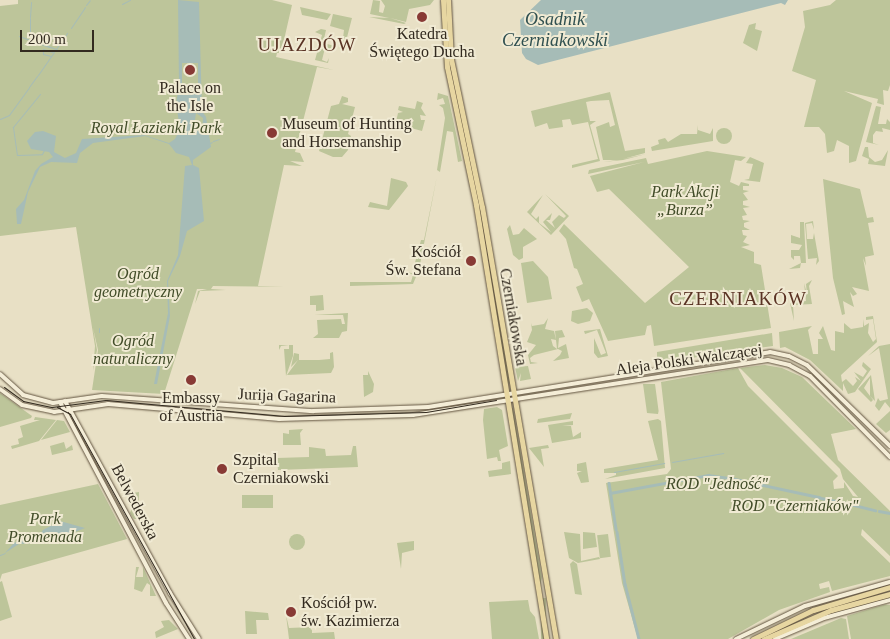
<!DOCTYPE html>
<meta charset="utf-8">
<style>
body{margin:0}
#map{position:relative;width:890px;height:639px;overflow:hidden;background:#e8e0c5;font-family:"Times New Roman",serif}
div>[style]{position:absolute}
.green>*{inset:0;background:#bdc59a;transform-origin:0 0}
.round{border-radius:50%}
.water>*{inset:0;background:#a6bcb7}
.stream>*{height:1px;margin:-0.5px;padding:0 0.5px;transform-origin:0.5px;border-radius:0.5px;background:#a6bcb7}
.canal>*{height:2.5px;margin:-1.25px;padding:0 1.25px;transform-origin:1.25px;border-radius:1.25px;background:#a6bcb7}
.roads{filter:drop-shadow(0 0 1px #625440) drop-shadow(0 0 1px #625440)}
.secondary>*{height:4px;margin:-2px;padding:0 2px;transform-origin:2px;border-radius:2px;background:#f4edd7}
.primary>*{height:5px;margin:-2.5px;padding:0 2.5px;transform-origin:2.5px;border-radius:2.5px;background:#e7d6a1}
.tram>*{height:1px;margin:-0.5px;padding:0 0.5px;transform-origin:0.5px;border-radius:0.5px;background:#322a1f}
.dots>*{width:14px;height:14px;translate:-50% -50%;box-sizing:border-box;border:2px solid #f0ead3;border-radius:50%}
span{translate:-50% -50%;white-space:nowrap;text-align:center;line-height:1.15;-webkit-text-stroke:4px #f0ead3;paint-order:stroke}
.poi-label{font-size:16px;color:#322a1f}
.left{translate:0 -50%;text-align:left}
.right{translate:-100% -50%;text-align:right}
.park-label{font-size:16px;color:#414c28;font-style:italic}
.street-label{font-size:16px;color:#322a1f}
.water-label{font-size:18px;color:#305050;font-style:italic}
.quarter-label{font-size:19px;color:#5a3324;letter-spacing:1px}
.scale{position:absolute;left:20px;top:30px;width:74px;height:22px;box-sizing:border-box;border:2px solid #322a1f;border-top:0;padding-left:6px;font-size:15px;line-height:18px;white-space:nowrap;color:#322a1f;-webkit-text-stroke:4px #f0ead3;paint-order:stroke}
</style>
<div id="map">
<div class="green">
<div style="clip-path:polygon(18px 0,272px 0,292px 5px,281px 53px,277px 53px,276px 57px,334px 70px,317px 67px,295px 152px,300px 153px,304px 162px,290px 161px,302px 166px,284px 165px,258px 286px,284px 287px,213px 286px,211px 289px,226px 290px,200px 291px,195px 304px,198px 291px,207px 289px,197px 289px,164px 394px,92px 390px,98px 350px,93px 328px,97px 350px,93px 371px,95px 346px,76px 227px,0 236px,0 6px,18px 4px)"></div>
<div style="clip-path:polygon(373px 0,380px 1px,379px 12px,383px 13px,385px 6px,381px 0,434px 0,430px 5px,409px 9px,406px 22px,390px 18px,406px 23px,404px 24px,369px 17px,389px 18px,370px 14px)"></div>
<div style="clip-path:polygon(836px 0,890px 0,890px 85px,888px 91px,883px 90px,884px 105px,877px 103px,878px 99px,844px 91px,872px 103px,856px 161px,849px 163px,849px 146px,837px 140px,834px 151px,827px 153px,825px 134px,819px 127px,804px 127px,816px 80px,792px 71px,805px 27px,803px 11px,830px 5px)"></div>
<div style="clip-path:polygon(300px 7px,331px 14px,327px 20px,302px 15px)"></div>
<div style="clip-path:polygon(333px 14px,352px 18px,344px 49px,338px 48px,342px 47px,344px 30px,330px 26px)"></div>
<div style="clip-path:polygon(756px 23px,755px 29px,762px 31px,757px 51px,743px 43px,749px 25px)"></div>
<div style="clip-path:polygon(321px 29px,326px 30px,323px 43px,335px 46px,333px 50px,325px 48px,322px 60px,327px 62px,329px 58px,328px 63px,315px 60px,322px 35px,315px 32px)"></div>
<div style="clip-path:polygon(610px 92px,625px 151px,645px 148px,645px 153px,623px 159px,646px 154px,623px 160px,603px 162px,617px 160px,603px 160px,596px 127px,609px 122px,610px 127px,615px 125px,609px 100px,591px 101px,586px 102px,590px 121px,596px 121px,590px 125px,600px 161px,572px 168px,572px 165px,598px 159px,588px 122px,572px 125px,570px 119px,562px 120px,563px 127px,549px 129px,547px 123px,535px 127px,531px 111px)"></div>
<div style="clip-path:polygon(438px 93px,448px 96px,462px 161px,458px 162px,453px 132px,447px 131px,440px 172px,437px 170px,445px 118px,443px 108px,439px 105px,445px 104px,443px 98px,437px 100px)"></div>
<div style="clip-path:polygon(342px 96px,348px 98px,348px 102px,342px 104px,355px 107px,348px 134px,351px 136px,348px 150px,342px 157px,333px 157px,319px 151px,331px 106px,339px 104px)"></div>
<div style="clip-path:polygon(417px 101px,423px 103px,421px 108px,426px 116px,420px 115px,421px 120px,425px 120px,422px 131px,396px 124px,394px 131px,398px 113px,403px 112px,398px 110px,399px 106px,415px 109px)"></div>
<div style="clip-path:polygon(876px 106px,881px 107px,878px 124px,886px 124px,887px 119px,890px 122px,890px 130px,882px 128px,883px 132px,876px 131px,873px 135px,873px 143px,879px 145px,866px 142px)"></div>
<div style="clip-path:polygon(698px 125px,698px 130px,710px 134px,713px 128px,713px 141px,652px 151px,651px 147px,659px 144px,658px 140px,665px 138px,668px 142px,681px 134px,697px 134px)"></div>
<div class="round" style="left:716px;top:128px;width:16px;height:16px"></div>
<div style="clip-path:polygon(865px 147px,868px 147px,869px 157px,875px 162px,882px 160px,888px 150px,885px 166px,868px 164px,869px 159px,862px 156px)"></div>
<div style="clip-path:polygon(707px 151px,746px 157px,741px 161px,735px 160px,730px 182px,739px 186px,741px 182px,749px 184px,749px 186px,743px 186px,743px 190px,749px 191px,743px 193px,748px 200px,743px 201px,743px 205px,750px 207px,743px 208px,747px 215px,742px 216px,743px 220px,750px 221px,744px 223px,744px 227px,750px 230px,742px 230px,743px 235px,747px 236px,743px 242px,750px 245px,741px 247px,754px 252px,754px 263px,761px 265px,771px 328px,654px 346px,651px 325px,647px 326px,645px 335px,608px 341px,589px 299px,582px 302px,576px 287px,583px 284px,577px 269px,574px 268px,566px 239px,559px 231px,564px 224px,645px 303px,689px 267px,609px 189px,597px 192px,590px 176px,644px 162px,588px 174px,589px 170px,646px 158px,648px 164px)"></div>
<div style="clip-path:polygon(750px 157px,764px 163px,760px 182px,744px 180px,749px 179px,753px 164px,746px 163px)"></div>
<div style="clip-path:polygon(437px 176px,419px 270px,413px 270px,421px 240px,424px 240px)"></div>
<div style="clip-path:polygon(391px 178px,406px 182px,408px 186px,389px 210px,368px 207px,370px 202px,387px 206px)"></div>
<div style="clip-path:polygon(823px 179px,860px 189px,867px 218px,873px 217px,874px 222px,868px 223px,874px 255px,865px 257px,866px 266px,863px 258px,869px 291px,852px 287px,857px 294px,853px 296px,850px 292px,854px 307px,843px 301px,845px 314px,842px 315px,833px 278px)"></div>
<div style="clip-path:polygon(545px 194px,569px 216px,551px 235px,527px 212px,543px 195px,531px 214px,536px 219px,539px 216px,539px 223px,551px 232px,543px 222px,552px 213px,550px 220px,546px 220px,555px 228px,552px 222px,559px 215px,564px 218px,566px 216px)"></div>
<div style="clip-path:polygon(482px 219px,501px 332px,510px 383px,507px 384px)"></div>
<div style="clip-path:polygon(813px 221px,814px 230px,812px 223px,806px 224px,807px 239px,813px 239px,814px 233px,819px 261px,816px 265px,817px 258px,808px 259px,805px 223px)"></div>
<div style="clip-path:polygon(800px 222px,804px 222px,806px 263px,801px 263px,800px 268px,789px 269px,801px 263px,800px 256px,794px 256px,794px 260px,791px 257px,791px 250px,799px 250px,802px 245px,791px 243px,791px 235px,800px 238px)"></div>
<div style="clip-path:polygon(510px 225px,513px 235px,519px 234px,524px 228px,537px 239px,523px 247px,523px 258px,519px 260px,513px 255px,507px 229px)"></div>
<div style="clip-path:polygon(533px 261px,548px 277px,552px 299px,527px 303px,521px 263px)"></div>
<div style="clip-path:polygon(406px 271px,416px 275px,418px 272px,413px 284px,350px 286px,350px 282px,411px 282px,413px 275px)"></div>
<div style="clip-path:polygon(812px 280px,809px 286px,812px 304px,793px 305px,794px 321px,790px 303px,806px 301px,804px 283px,807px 294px,806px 284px)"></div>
<div style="clip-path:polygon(323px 295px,324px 310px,316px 311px,316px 305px,310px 305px,310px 296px)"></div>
<div style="clip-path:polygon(587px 308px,593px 313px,590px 321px,578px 324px,571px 321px,572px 311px)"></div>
<div style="clip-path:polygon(348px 313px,347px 331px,342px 332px,339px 338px,313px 338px,318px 334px,317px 320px,341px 319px,342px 324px,345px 324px,343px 315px,314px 315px)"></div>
<div style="clip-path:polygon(873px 316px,877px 342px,841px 375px,842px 382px,846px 379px,853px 386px,857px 381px,855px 377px,861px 381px,854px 372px,863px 377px,867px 371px,862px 366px,863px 362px,871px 369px,855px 392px,848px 394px,843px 383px,843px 391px,810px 360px,785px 347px,780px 348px,779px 332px,812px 326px,808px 330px,813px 354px,818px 354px,818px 339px,823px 339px,819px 333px,823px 326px,831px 350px,835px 351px,835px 331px,844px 333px,844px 323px,851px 329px,863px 327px,863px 319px,864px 326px,869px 323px,868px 333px,873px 342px,876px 339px,873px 319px,866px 320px,866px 317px)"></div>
<div style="clip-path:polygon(548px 318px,545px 329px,554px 331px,556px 340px,551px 339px,553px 346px,557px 349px,555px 331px,562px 330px,565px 337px,559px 338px,558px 348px,566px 344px,569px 358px,553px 361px,560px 355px,562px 351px,558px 349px,534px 355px,530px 358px,531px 362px,538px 363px,530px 364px,528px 355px,536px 345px,527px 342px,532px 330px,531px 323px,532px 326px,544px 324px)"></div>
<div style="clip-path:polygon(597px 330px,585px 334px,584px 331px,600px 329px,608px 356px,598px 358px,594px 353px,594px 338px,601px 355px,606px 353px)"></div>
<div style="clip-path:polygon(772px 333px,773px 346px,657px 363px,657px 352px)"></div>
<div style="clip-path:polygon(890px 344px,890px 408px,885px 402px,879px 411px,875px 406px,878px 398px,880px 401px,888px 399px,879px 348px,868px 356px,879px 346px)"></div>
<div style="clip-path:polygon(279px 345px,293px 345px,293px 356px,286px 376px,284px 349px,289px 349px,289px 345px,281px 346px,279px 350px)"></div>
<div style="clip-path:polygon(333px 352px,334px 367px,331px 373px,287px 375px,298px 360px,291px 367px,294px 353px,299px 354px,299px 360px,319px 360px,330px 359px,330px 353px)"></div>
<div style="clip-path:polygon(765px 365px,782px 368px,802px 377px,856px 429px,831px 434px,838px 460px,890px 511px,890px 556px,862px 529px,861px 535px,890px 563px,890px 576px,832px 591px,829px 581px,819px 584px,820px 589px,829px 587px,830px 592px,779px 610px,728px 639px,638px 639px,622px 583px,606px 483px,667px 474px,671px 469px,661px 382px,738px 368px,748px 386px,838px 476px,833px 481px,834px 489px,844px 488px,844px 482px,853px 496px,858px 497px,843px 479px,840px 469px,740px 368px)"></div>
<div style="clip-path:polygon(528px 366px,531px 379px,520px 381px,521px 373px,518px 381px,515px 367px)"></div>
<div style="clip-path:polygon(368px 371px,374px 384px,373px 392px,364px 397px,363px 375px,368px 375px)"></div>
<div style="clip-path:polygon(871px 375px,875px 401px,870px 396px,870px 378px,864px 388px,873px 400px,871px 402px,858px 389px)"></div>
<div style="clip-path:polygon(643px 384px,655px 384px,659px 414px,658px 411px,658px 414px,647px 413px)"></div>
<div style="clip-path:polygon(0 393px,32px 416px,31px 418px,0 427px)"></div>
<div style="clip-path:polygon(497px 407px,502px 410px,508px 446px,499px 450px,501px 461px,498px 461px,497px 457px,487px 459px,483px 420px,484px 409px)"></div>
<div style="clip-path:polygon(513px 408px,542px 577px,540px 585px,509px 409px)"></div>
<div style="clip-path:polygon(890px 411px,890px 430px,886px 433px,876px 424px)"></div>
<div style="clip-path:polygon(572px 413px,570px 419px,537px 423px,538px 419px)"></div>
<div style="clip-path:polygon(35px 417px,56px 420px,39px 441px,12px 449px,11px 446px,19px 444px,18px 439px,23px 437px,20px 426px,40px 420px,34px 420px)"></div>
<div style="clip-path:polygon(658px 419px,661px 421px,665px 468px,605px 479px,616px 475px,616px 473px,604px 473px,604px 469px,658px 460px,648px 421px)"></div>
<div style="clip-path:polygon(57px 420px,64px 421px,70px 432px,41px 440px)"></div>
<div style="clip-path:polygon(573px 421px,573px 425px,562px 426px,571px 426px,573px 437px,581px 432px,581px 438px,552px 443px,548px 425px)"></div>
<div style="clip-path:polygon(303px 429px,300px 433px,301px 445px,283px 445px,283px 433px,289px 434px,289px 430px)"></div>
<div style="clip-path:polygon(64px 442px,66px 449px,72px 445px,73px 450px,52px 455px,50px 446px)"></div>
<div style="clip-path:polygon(548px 445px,549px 448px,541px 449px,544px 467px,529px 448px)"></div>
<div style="clip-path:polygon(353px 446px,356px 446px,358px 467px,278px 470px,277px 458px,309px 457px,309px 447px,325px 449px,326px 456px,351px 455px)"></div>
<div style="clip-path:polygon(510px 461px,511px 474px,489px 477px,488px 471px,502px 469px,502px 463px)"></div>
<div style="clip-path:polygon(586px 462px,589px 482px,581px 483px,577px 473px,582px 471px,577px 471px,577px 464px)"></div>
<div style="clip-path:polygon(98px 484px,127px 539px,2px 574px,0 580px,0 505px)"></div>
<div style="clip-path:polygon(139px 492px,138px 519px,134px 519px,130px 513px,136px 496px,133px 493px)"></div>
<div style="left:273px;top:495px;width:13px;height:31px;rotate:90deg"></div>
<div style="clip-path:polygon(564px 532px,580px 534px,581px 561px,599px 557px,600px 559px,578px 563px,569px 558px)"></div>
<div style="clip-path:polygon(583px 532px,595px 533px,597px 547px,583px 549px)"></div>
<div style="left:608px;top:534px;width:23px;height:11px;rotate:83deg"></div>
<div class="round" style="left:289px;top:534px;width:16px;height:16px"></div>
<div style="clip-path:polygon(414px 541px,414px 550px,402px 553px,401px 569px,397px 543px)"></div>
<div style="clip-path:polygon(573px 561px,577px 564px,582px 595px,575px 594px,570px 564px)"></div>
<div style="clip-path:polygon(136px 567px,139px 567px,136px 577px,143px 577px,143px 567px,156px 596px,150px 596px,150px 585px,147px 583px,142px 592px,134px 589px)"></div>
<div style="clip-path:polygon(2px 581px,12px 617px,0 621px,0 582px)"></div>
<div style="left:541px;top:598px;width:5px;height:42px"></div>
<div style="clip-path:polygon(528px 600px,530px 611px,535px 617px,539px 639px,492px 639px,489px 602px)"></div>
<div style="clip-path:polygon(890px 603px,885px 605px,890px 605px,890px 639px,851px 639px,847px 616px,876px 607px,831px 620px)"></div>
<div style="clip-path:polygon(245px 611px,268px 613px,269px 620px,256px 620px,257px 634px,246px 634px)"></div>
<div style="clip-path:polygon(286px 615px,289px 628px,312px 627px,312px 633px,334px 632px,335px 639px,289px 639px)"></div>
<div style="clip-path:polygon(841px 618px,846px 619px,849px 639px,791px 639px)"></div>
<div style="clip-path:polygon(169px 620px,178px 629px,156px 638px,155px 632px,164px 627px,161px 621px)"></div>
</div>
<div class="water">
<div style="clip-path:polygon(evenodd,178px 0,199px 2px,202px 111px,206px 117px,211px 147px,193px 160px,193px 165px,199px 168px,204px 221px,187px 231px,180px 256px,168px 281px,170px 316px,157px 384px,154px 384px,168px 313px,167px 281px,178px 255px,185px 166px,192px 165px,189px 157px,176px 153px,169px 144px,145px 136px,93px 143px,80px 153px,77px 163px,51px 162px,40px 167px,28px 192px,21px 224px,17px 224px,16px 209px,24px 200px,35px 171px,41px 164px,53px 157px,49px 152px,31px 149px,27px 141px,35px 132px,43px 131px,56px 136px,54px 152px,65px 158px,76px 153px,82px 139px,144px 135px,169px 143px,175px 139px,180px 129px,176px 103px,179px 87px,178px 0,182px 63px,198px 63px,198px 90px,182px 90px,182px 63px,178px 0,196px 113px,203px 118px,202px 134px,194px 127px,196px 113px)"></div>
<div style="clip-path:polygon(541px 0,788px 0,785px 5px,781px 3px,538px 65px,526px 59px,522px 53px,520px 20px)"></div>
<div style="clip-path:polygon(60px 521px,85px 528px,51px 542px,19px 544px,5px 553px,14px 543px,24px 539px,34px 542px,43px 530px)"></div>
</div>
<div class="stream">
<div style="left:122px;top:4px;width:9px;rotate:-27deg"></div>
<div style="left:86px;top:5px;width:6px;rotate:-51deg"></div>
<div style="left:30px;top:17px;width:15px;rotate:-86deg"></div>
<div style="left:30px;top:18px;width:19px;rotate:90deg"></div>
<div style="left:30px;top:37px;width:12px;rotate:5deg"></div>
<div style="left:71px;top:28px;width:25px;rotate:-56deg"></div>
<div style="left:19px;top:36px;width:32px;rotate:20deg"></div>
<div style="left:47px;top:38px;width:16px;rotate:4deg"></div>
<div style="left:64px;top:38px;width:6px;rotate:-59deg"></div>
<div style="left:47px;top:39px;width:7px;rotate:82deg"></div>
<div style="left:48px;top:46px;width:9px;rotate:21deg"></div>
<div style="left:56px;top:49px;width:11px;rotate:-56deg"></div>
<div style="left:43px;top:54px;width:5px;rotate:-90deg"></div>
<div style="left:43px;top:49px;width:10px;rotate:17deg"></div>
<div style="left:43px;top:54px;width:8px;rotate:14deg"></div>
<div style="left:38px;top:75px;width:28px;rotate:-55deg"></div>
<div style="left:29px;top:87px;width:14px;rotate:-54deg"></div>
<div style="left:40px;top:94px;width:43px;rotate:129.3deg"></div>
<div style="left:13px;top:127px;width:28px;rotate:82deg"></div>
<div style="left:17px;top:155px;width:25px;rotate:-2deg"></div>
<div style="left:42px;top:154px;width:4px;rotate:-63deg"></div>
<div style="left:0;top:119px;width:10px;rotate:-24deg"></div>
<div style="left:9px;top:115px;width:34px;rotate:-54deg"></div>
<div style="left:213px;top:141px;width:6px;rotate:-18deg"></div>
<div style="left:210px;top:143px;width:2px;rotate:-27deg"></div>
<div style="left:99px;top:332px;width:4px;rotate:-90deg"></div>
<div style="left:672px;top:462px;width:52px;rotate:-10deg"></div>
<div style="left:614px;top:472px;width:51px;rotate:-10.2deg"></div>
<div style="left:0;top:555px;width:5px;rotate:-22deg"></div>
</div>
<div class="canal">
<div style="left:731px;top:478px;width:17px;rotate:13deg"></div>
<div style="left:749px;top:482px;width:72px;rotate:12.1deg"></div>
<div style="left:609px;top:483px;width:47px;rotate:81.3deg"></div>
<div style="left:610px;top:493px;width:100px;rotate:-10.4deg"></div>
<div style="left:708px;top:475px;width:22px;rotate:8deg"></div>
<div style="left:821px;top:498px;width:25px;rotate:11deg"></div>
<div style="left:846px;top:503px;width:30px;rotate:14deg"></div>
<div style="left:879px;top:511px;width:11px;rotate:10deg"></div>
<div style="left:617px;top:532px;width:53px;rotate:81.3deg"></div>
<div style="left:625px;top:584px;width:57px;rotate:75.7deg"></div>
</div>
<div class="roads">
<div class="secondary">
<div style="left:0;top:374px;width:31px;rotate:42deg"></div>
<div style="left:23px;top:395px;width:31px;rotate:15deg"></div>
<div style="left:53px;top:403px;width:49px;rotate:-8.1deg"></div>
<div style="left:102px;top:396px;width:212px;rotate:4.1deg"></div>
<div style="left:313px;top:411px;width:115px;rotate:-2deg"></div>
<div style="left:428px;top:407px;width:346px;rotate:-9.1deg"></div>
<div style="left:770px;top:352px;width:19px;rotate:12deg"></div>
<div style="left:789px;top:356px;width:20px;rotate:27deg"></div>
<div style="left:807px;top:365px;width:116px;rotate:44.3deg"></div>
<div style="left:0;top:389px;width:27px;rotate:36deg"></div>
<div style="left:22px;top:405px;width:33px;rotate:12deg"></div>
<div style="left:54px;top:412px;width:55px;rotate:-8.4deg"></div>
<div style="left:108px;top:404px;width:172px;rotate:5deg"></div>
<div style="left:279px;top:419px;width:134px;rotate:-1.7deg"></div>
<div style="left:413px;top:415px;width:359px;rotate:-8.8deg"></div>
<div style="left:768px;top:360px;width:22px;rotate:13deg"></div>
<div style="left:789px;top:365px;width:24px;rotate:28deg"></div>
<div style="left:810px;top:376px;width:114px;rotate:45.4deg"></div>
<div style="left:65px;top:401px;width:219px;rotate:61.3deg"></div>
<div style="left:170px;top:593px;width:54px;rotate:57.8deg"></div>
<div style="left:60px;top:402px;width:227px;rotate:62.2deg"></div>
<div style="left:166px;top:603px;width:43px;rotate:57.4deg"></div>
<div style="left:736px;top:639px;width:76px;rotate:-25.6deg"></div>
<div style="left:805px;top:606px;width:88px;rotate:-15.8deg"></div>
<div style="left:775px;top:639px;width:53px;rotate:-23.2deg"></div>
<div style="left:824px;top:618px;width:68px;rotate:-15.3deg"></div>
</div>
<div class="primary">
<div style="left:443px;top:0;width:67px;rotate:86.6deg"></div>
<div style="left:447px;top:67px;width:141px;rotate:78.1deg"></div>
<div style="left:476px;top:205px;width:440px;rotate:80.8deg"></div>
<div style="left:448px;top:0;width:59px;rotate:87.1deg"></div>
<div style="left:451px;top:59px;width:151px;rotate:78.2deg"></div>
<div style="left:482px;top:207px;width:438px;rotate:80.3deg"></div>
<div style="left:753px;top:639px;width:67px;rotate:-25.8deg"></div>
<div style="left:813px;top:610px;width:80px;rotate:-16.6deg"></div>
<div style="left:764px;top:639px;width:73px;rotate:-23.4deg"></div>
<div style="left:831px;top:610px;width:61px;rotate:-15.2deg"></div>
</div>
</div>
<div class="tram">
<div style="left:4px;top:387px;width:24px;rotate:36deg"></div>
<div style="left:23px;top:401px;width:30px;rotate:12deg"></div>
<div style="left:52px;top:407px;width:54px;rotate:-7.4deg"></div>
<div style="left:106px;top:400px;width:179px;rotate:5.1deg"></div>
<div style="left:284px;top:416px;width:142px;rotate:-1.6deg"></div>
<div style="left:426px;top:412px;width:71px;rotate:-9.7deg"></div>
<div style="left:57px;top:407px;width:15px;rotate:28deg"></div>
<div style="left:70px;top:414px;width:257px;rotate:61.1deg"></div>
</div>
<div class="dots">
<div style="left:422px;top:17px;background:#883a35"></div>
<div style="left:190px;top:70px;background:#883a35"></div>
<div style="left:272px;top:133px;background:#883a35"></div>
<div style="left:471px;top:261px;background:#883a35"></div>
<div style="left:191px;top:380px;background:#883a35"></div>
<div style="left:222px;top:469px;background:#883a35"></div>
<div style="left:291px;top:612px;background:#883a35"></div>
</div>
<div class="poi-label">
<span style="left:422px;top:43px">Katedra<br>Świętego Ducha</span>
<span style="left:190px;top:97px">Palace on<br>the Isle</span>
<span class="left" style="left:282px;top:133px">Museum of Hunting<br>and Horsemanship</span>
<span class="right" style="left:461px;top:261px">Kościół<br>Św. Stefana</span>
<span style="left:191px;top:407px">Embassy<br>of Austria</span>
<span class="left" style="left:233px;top:469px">Szpital<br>Czerniakowski</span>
<span class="left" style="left:301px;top:612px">Kościół pw.<br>św. Kazimierza</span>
</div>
<div class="park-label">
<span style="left:156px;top:128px">Royal Łazienki Park</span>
<span style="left:685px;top:201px">Park Akcji<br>„Burza”</span>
<span style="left:138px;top:283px">Ogród<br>geometryczny</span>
<span style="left:133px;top:350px">Ogród<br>naturaliczny</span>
<span style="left:717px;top:484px">ROD "Jedność"</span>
<span style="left:795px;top:506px">ROD "Czerniaków"</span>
<span style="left:45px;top:528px">Park<br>Promenada</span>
</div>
<div class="street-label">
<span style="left:513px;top:317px;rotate:80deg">Czerniakowska</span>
<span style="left:689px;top:360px;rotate:-8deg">Aleja Polski Walczącej</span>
<span style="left:287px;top:396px;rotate:2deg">Jurija Gagarina</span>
<span style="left:135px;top:502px;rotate:62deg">Belwederska</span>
</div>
<div class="water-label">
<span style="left:555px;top:30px">Osadnik<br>Czerniakowski</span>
</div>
<div class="quarter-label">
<span style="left:307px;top:45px">UJAZDÓW</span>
<span style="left:738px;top:299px">CZERNIAKÓW</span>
</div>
<div class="scale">200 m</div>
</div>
